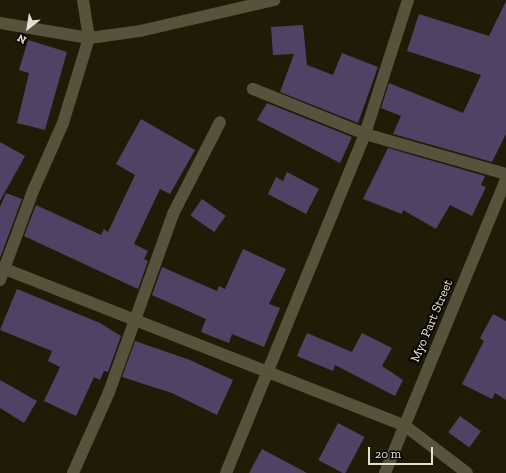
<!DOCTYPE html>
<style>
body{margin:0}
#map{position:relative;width:506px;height:473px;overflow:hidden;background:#201b06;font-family:"Zilla Slab",serif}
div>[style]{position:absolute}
.building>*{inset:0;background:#514265;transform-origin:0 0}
.street>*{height:12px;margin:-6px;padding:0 6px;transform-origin:6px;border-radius:6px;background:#57523b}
span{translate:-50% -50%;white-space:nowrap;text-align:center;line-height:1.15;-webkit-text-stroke:4px #080601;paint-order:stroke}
.street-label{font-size:13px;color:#e3e0d3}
.north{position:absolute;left:8px;top:8px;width:40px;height:40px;-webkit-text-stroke:3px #080601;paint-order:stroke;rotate:210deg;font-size:11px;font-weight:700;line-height:16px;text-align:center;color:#e3e0d3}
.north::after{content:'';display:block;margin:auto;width:14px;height:18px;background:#e3e0d3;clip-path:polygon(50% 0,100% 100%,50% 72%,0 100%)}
.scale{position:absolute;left:368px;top:447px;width:65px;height:18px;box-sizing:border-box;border:2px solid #e3e0d3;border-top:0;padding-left:5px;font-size:12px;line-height:14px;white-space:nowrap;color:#e3e0d3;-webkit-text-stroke:3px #080601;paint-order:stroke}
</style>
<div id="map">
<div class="building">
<div style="clip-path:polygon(506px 1px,506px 134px,492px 162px,393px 134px,401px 116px,381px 108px,389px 83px,463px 113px,481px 75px,407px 51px,419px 14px,489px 36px)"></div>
<div style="clip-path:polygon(303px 25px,307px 65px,333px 75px,342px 53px,378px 67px,358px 123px,280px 92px,294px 54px,273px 55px,271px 27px)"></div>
<div style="clip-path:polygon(28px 40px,67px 52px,45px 130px,17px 123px,29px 73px,19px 70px)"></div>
<div style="clip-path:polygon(267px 103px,352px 137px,340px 163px,257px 120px)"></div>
<div style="clip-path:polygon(141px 119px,195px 150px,170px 194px,160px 189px,134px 244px,148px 251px,144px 259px,148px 261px,138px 289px,24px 236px,36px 205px,101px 235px,104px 229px,108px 232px,135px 175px,116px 164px)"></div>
<div style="clip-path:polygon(0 142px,25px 156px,0 201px)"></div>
<div style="clip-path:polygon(388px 148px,485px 176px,481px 185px,486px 187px,472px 216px,450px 205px,436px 229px,403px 210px,402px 214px,363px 199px)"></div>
<div style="clip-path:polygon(287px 172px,319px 189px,306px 214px,268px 194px,276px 177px,283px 181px)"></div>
<div style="clip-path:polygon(6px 193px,22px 199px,0 258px,0 207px)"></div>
<div style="left:202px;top:199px;width:29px;height:20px;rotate:35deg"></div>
<div style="clip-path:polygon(243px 249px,286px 269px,269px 304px,280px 308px,264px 347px,232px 334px,229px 343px,201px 332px,206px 319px,152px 295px,162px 267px,217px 291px,219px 286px,225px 289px)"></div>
<div style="clip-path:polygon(17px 289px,100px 323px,121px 336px,108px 372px,104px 371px,100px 380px,94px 377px,76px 416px,44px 401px,60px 367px,48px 361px,52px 351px,0 330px)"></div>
<div style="clip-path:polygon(493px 314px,506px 321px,506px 400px,495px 393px,492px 399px,462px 384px,484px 341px,480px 338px)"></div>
<div style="clip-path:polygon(307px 333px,352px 352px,362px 333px,392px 348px,382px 366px,403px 380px,395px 396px,335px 365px,333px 371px,297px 356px)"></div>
<div style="clip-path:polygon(135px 341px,190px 360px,233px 380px,217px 415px,172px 393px,122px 377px)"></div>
<div style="clip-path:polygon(0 380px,37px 401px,24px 423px,0 408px)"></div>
<div style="left:460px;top:416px;width:26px;height:20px;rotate:36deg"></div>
<div style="left:338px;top:423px;width:30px;height:42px;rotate:28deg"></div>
<div style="clip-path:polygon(262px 449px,307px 473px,249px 473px)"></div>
</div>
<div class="street">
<div style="left:408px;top:0;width:141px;rotate:107.8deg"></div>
<div style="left:365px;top:134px;width:147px;rotate:15.8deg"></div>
<div style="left:0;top:23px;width:90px;rotate:9.6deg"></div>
<div style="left:89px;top:38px;width:51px;rotate:-7.8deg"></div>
<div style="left:140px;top:31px;width:138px;rotate:-13deg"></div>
<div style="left:0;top:267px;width:434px;rotate:21.4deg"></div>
<div style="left:404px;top:425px;width:79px;rotate:37.3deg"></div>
<div style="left:0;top:280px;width:95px;rotate:-69.7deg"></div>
<div style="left:33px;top:191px;width:74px;rotate:-66.2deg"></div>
<div style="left:63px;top:123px;width:89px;rotate:-73deg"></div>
<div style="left:89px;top:38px;width:38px;rotate:-99deg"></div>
<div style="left:73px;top:473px;width:89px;rotate:-66deg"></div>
<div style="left:109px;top:392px;width:189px;rotate:-70.2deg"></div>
<div style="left:173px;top:214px;width:103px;rotate:-62.9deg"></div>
<div style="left:226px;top:473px;width:366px;rotate:-67.7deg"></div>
<div style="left:365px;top:134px;width:121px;rotate:-158.1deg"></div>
<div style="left:385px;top:473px;width:318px;rotate:-67.6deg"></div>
</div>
<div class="street-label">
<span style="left:432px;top:321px;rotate:-67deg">Myo Part Street</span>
</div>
<div class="north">N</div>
<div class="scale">20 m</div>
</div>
